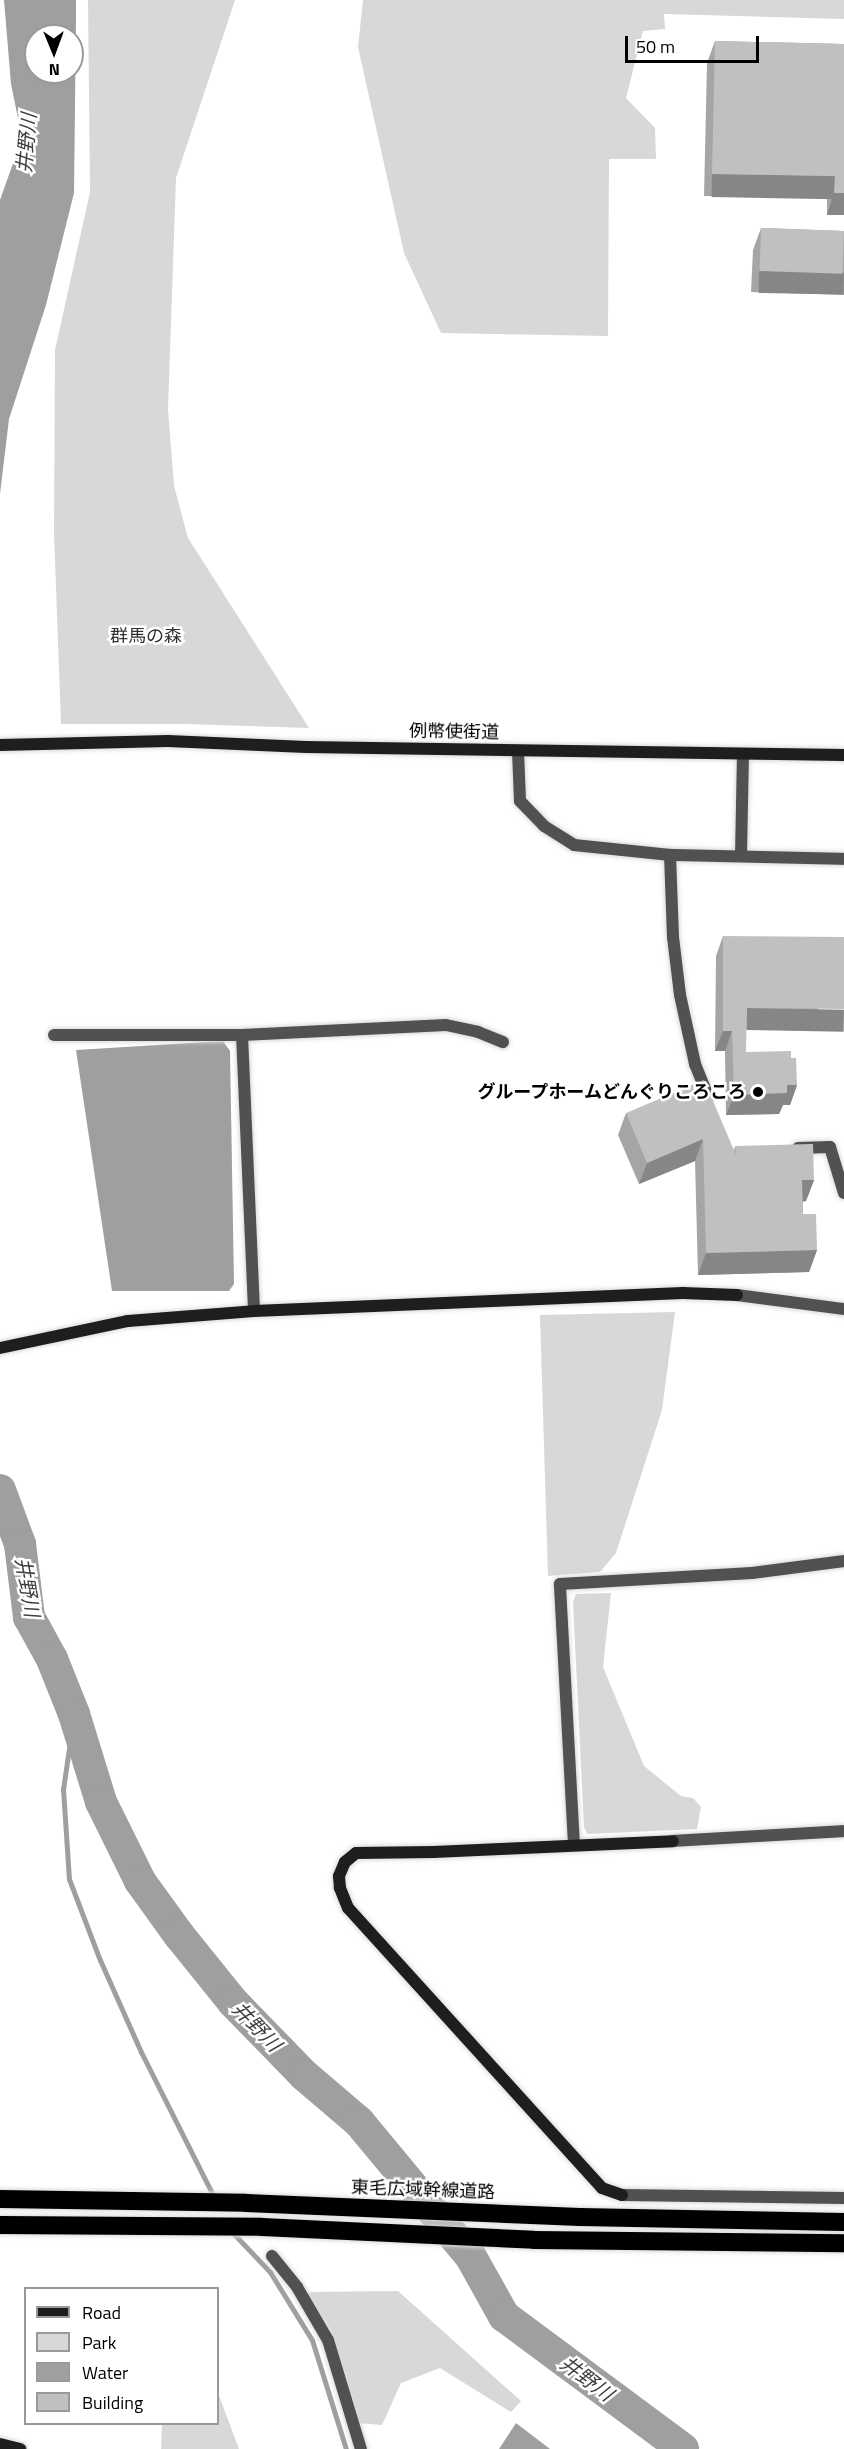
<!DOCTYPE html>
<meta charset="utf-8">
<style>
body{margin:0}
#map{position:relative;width:844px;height:2449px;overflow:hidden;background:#fff;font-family:"Titillium Web","Noto Sans JP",sans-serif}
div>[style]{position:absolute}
.green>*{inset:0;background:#d8d8d8}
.water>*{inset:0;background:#9f9f9f}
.stream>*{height:5px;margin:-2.5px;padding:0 2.5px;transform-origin:2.5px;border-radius:2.5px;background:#9f9f9f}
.river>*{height:32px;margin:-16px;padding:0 16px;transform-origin:16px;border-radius:16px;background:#9f9f9f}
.roads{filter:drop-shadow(0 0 2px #dbdbdb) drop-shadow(0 0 2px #dbdbdb)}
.street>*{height:12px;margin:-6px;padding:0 6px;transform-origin:6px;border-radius:6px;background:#515151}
.secondary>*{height:12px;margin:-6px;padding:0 6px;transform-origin:6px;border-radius:6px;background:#1e1e1e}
.highway>*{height:18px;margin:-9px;padding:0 9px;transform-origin:9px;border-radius:9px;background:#000}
.wall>*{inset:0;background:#a5a5a5}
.shaded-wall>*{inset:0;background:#868686;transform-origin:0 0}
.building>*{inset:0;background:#c0c0c0;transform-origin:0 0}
.dots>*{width:16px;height:16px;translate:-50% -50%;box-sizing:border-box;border:3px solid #fff;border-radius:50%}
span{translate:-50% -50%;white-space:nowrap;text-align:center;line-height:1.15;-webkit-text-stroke:5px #fff;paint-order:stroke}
.park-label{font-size:18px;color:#2f2f2f}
.street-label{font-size:18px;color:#000}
.poi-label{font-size:18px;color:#000;font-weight:700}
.right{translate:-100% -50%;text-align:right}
.water-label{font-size:20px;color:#404040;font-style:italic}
.legend{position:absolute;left:24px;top:2287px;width:195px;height:138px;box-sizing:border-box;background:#fff;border:2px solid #999;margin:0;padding:8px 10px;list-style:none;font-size:18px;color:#000}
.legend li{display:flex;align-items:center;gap:12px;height:30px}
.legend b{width:30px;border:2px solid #999}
.north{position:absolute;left:24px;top:24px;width:60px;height:60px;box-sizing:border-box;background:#fff;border:2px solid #999;border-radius:50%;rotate:179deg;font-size:16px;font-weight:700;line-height:24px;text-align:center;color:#000}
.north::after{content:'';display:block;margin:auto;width:21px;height:27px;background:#000;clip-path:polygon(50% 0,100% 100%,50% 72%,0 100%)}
.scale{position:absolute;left:625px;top:36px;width:134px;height:27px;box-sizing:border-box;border:3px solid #000;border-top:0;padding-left:8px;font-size:18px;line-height:21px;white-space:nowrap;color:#000;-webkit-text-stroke:4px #fff;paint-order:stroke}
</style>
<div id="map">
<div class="green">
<div style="clip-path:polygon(88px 0,235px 0,176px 178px,168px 409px,174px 486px,188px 538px,309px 728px,187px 724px,61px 724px,54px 533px,55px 350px,90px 192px)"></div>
<div style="clip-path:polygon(363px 0,844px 0,844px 19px,664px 14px,665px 29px,643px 31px,626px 98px,655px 128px,656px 159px,609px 159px,608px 336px,441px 333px,404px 253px,358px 47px)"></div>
<div style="clip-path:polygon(675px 1312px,662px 1410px,616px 1553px,600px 1572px,548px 1576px,540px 1315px)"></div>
<div style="clip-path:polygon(611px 1593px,603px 1667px,644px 1766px,681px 1796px,693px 1798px,701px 1807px,697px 1829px,587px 1834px,584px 1827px,573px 1602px,576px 1594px)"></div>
<div style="clip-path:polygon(398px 2291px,521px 2401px,511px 2412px,440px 2368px,401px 2383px,382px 2425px,357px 2423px,330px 2329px,306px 2295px,311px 2292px)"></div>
<div style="clip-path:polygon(218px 2393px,239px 2449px,161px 2449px,162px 2424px,218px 2424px)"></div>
</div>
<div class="water">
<div style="clip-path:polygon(evenodd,4px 0,76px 0,76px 18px,74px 193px,46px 305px,9px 419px,0 494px,0 200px,22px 138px,11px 84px,4px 0,36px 36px,72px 36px,72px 72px,36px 72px,36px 36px)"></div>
<div style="clip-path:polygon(223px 1041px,230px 1051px,234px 1284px,229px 1291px,112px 1291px,76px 1050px)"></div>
<div style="clip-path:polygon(516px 2423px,550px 2449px,499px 2449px)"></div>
</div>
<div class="stream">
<div style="left:74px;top:1714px;width:76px;rotate:98.3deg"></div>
<div style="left:63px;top:1789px;width:90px;rotate:86.2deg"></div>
<div style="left:69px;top:1879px;width:87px;rotate:69.1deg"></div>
<div style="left:100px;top:1960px;width:101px;rotate:66deg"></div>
<div style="left:141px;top:2052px;width:165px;rotate:63.3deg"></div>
<div style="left:231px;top:2231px;width:57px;rotate:46.4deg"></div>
<div style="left:270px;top:2272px;width:80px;rotate:58.3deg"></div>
<div style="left:312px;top:2340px;width:114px;rotate:72.7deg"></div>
</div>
<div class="river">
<div style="left:0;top:1490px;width:58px;rotate:69.7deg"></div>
<div style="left:20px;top:1544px;width:74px;rotate:83deg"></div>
<div style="left:29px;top:1617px;width:48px;rotate:61.3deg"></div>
<div style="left:52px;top:1659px;width:59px;rotate:68.2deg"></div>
<div style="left:74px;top:1714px;width:92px;rotate:72.9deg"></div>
<div style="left:101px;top:1802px;width:88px;rotate:63.7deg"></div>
<div style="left:140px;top:1881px;width:67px;rotate:54.2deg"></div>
<div style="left:179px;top:1935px;width:86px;rotate:51.1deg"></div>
<div style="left:233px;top:2002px;width:102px;rotate:45.8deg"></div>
<div style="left:304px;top:2075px;width:72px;rotate:40.5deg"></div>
<div style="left:359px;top:2122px;width:175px;rotate:50.3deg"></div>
<div style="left:471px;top:2257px;width:68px;rotate:60.8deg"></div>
<div style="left:504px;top:2316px;width:223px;rotate:36.6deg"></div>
</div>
<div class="roads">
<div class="street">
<div style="left:518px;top:751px;width:50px;rotate:87.7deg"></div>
<div style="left:520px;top:801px;width:35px;rotate:46deg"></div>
<div style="left:544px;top:826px;width:36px;rotate:32deg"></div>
<div style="left:574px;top:845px;width:97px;rotate:5.9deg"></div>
<div style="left:670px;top:855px;width:174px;rotate:1.3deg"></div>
<div style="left:670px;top:855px;width:82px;rotate:87.9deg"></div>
<div style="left:673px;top:937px;width:58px;rotate:83.1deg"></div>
<div style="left:680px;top:995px;width:71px;rotate:77.7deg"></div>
<div style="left:695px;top:1064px;width:35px;rotate:68deg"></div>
<div style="left:741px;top:856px;width:101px;rotate:-88.9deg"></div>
<div style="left:54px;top:1035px;width:188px"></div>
<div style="left:242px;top:1035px;width:204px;rotate:-2.8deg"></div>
<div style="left:446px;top:1025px;width:33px;rotate:12deg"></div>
<div style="left:478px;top:1032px;width:27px;rotate:22deg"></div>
<div style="left:242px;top:1035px;width:276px;rotate:87.5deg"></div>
<div style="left:798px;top:1148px;width:32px;rotate:-2deg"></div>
<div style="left:830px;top:1147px;width:48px;rotate:73.1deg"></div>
<div style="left:737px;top:1295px;width:108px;rotate:7.5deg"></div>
<div style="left:673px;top:1841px;width:171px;rotate:-3.3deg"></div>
<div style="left:574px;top:1845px;width:261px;rotate:-93.1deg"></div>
<div style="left:560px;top:1584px;width:192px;rotate:-3.3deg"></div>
<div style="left:752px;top:1573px;width:93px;rotate:-7.4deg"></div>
<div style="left:622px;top:2195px;width:222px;rotate:0.8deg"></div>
<div style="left:272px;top:2256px;width:40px;rotate:51deg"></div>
<div style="left:297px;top:2287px;width:61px;rotate:59.7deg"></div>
<div style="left:328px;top:2340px;width:114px;rotate:73.2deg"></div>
</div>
<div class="secondary">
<div style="left:0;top:745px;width:168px;rotate:-1.4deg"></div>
<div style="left:168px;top:741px;width:138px;rotate:2.5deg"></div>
<div style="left:306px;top:747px;width:538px;rotate:0.85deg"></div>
<div style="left:0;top:1348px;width:131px;rotate:-11.9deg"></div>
<div style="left:128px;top:1321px;width:126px;rotate:-4.5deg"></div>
<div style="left:254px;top:1311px;width:429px;rotate:-2.4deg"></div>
<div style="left:683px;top:1293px;width:54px;rotate:2.1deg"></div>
<div style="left:622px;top:2195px;width:21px;rotate:-161deg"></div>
<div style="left:602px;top:2188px;width:378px;rotate:-132.2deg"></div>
<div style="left:348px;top:1908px;width:22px;rotate:-112deg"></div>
<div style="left:340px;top:1888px;width:12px;rotate:-95deg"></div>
<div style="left:339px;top:1876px;width:15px;rotate:-67deg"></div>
<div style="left:345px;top:1862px;width:14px;rotate:-39deg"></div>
<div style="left:356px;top:1853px;width:78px;rotate:-0.7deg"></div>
<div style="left:434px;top:1852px;width:239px;rotate:-2.6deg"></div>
<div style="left:0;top:2444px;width:21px;rotate:14deg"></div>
</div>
<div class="highway">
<div style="left:0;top:2199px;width:246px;rotate:0.9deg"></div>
<div style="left:246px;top:2203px;width:334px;rotate:2.4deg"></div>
<div style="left:580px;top:2217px;width:264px;rotate:1.1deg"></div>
<div style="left:0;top:2225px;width:262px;rotate:0.4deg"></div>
<div style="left:262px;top:2227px;width:272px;rotate:2.7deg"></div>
<div style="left:534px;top:2240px;width:310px;rotate:0.6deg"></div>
</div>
</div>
<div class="wall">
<div style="clip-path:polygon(715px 41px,844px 44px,844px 215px,827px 215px,827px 198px,704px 196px,707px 63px)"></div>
<div style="clip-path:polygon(761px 228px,844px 231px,844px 295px,751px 292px,753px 250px)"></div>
<div style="clip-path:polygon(723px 936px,844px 1029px,746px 1029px,746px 1052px,791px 1058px,797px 1085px,790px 1105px,783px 1105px,779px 1114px,726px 1115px,725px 1051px,715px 1051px,716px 956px)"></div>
<div style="clip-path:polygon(626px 1113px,734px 1150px,735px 1146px,814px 1180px,806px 1201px,803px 1202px,803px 1214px,817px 1250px,809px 1272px,698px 1275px,695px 1161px,639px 1184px,618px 1135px)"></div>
</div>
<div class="shaded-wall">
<div style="left:712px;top:174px;width:123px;height:23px;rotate:1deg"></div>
<div style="clip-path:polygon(834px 193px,844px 193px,844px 215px,827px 215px)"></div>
<div style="left:759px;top:271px;width:85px;height:22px;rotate:1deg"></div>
<div style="left:747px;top:1008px;width:97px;height:22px;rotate:1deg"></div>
<div style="clip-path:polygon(723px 1031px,732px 1031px,725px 1051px,715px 1051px)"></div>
<div style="clip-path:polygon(787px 1085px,797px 1085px,790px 1105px,783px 1105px,779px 1114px,726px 1115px,734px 1095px)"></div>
<div style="clip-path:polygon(703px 1139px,695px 1161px,639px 1184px,647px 1163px)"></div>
<div style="clip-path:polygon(802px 1180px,814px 1180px,806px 1201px,794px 1202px)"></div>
<div style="clip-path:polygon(817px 1250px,809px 1272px,698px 1275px,706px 1253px)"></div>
</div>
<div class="building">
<div style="clip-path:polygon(715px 41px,844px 44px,844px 193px,834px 193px,835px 176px,712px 174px)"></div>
<div style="left:761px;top:228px;width:83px;height:43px;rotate:2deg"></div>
<div style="clip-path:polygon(723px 936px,844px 937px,844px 1009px,747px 1008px,746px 1052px,791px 1051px,791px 1058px,796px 1058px,797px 1085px,787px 1085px,787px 1093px,734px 1095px,732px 1031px,723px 1031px)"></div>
<div style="clip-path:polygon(704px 1080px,736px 1155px,735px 1146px,813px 1144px,814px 1180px,802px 1180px,803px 1214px,816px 1214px,817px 1250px,706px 1253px,703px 1139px,647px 1163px,626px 1113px)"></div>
</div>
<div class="dots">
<div style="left:758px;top:1092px;background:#000"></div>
</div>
<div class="park-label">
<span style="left:146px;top:636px">群馬の森</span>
</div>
<div class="street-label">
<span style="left:454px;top:732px;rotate:1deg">例幣使街道</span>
<span style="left:423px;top:2190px;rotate:2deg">東毛広域幹線道路</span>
</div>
<div class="poi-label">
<span class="right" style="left:746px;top:1092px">グループホームどんぐりころころ</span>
</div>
<div class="water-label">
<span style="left:26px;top:143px;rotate:-85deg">井野川</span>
<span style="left:28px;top:1587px;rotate:80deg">井野川</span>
<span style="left:257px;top:2026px;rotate:46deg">井野川</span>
<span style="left:587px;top:2378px;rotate:37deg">井野川</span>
</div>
<ul class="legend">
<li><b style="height:8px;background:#1e1e1e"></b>Road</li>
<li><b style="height:16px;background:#d8d8d8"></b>Park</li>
<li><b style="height:16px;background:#9f9f9f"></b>Water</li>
<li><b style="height:16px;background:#c0c0c0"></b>Building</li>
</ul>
<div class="north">N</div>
<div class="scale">50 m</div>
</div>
